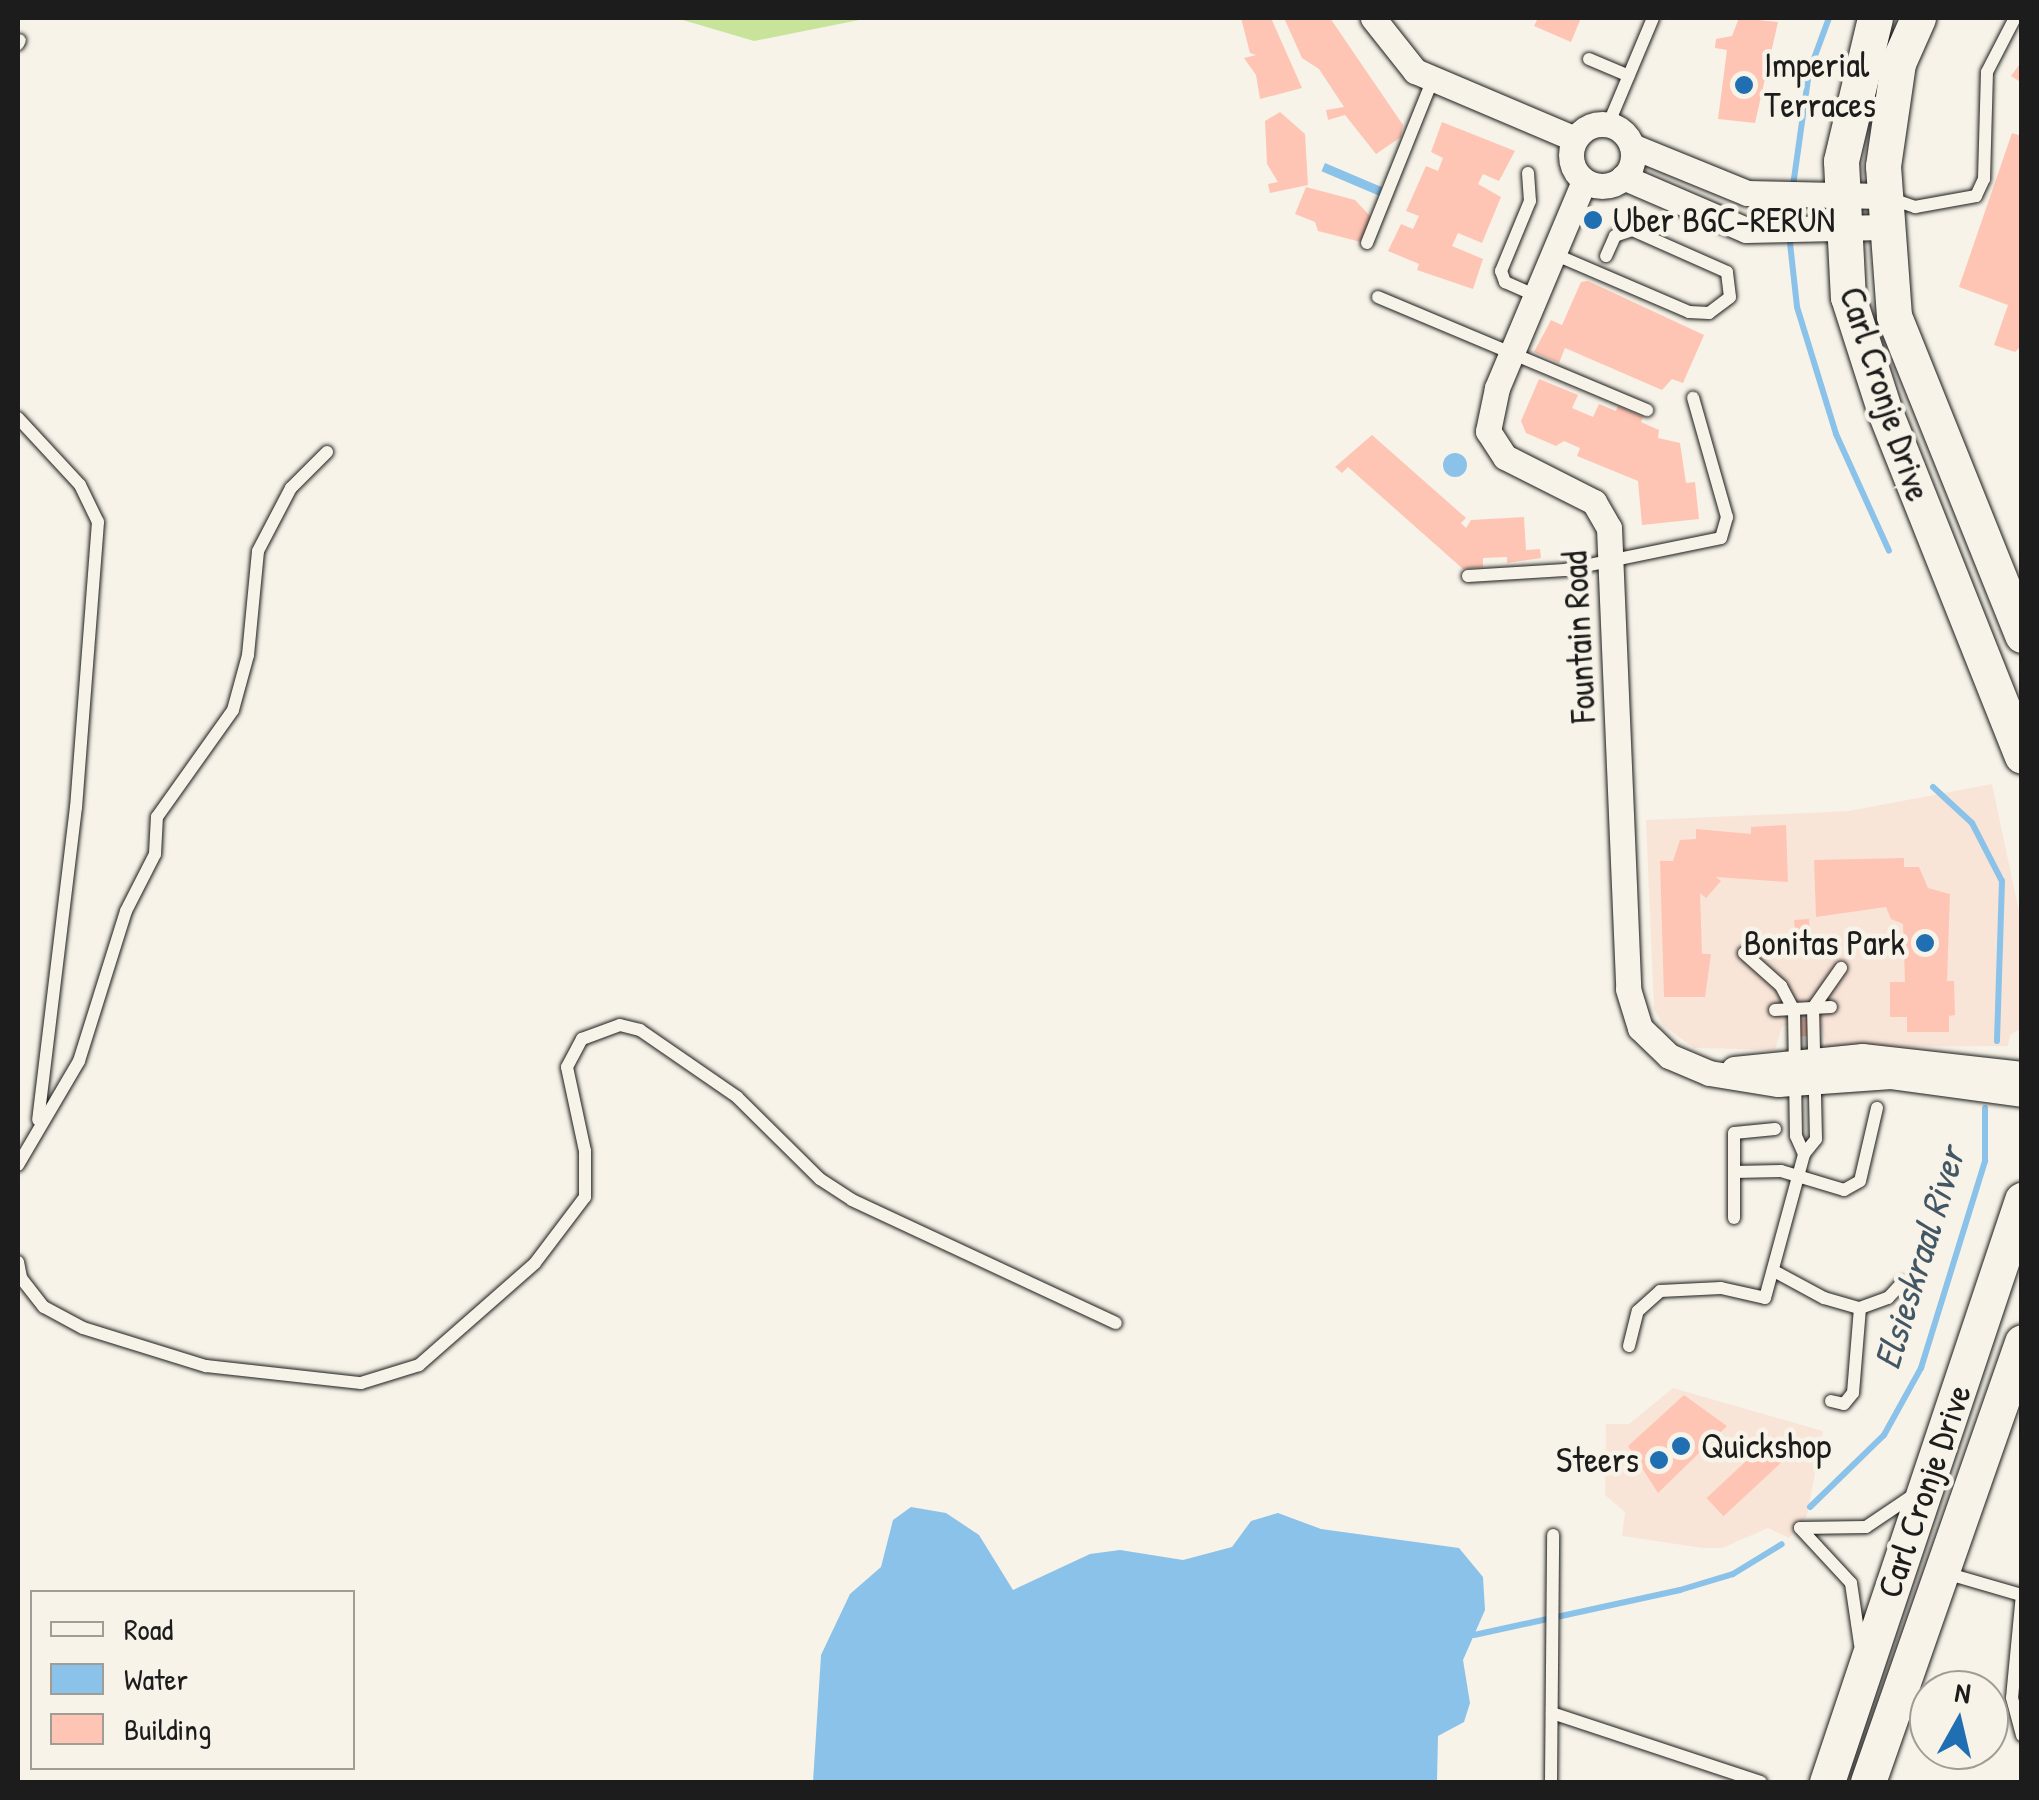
<!DOCTYPE html>
<style>
body{margin:0}
#map{position:relative;width:2039px;height:1800px;overflow:hidden;background:#f7f3e8;font-family:"Patrick Hand",sans-serif}
div>[style]{position:absolute}
.built>*{inset:0;background:#f9e5d8}
.green>*{inset:0;background:#c8e49b}
.water>*{inset:0;background:#8bc2e9;transform-origin:0 0}
.round{border-radius:50%}
.stream>*{height:6px;margin:-3px;padding:0 3px;transform-origin:3px;border-radius:3px;background:#8bc2e9}
.building>*{inset:0;background:#ffc5b4;transform-origin:0 0}
.roads{filter:drop-shadow(0 0 2px #1c1c1c) drop-shadow(0 0 2px #1c1c1c)}
.service>*{height:12px;margin:-6px;padding:0 6px;transform-origin:6px;border-radius:6px;background:#f7f3e8}
.minor>*{height:25px;margin:-12.5px;padding:0 12.5px;transform-origin:12.5px;border-radius:12.5px;background:#f7f3e8}
.minor>.ring{margin:-12.5px;padding:0;box-sizing:content-box;background:none;border:25px solid #f7f3e8;border-radius:50%}
.secondary>*{height:35px;margin:-17.5px;padding:0 17.5px;transform-origin:17.5px;border-radius:17.5px;background:#f7f3e8}
.dots>*{width:28px;height:28px;translate:-50% -50%;box-sizing:border-box;border:5px solid #f7f3e8;border-radius:50%}
span{translate:-50% -50%;white-space:nowrap;text-align:center;line-height:1.15;-webkit-text-stroke:9px #f7f3e8;paint-order:stroke}
.poi-label{font-size:35px;color:#1c1c1c}
.left{translate:0 -50%;text-align:left}
.right{translate:-100% -50%;text-align:right}
.street-label{font-size:35px;color:#1c1c1c}
.water-label{font-size:38px;color:#435664;font-style:italic}
.frame{position:absolute;inset:0;border:20px solid #1c1c1c;pointer-events:none}
.legend{position:absolute;left:30px;top:1590px;width:325px;height:180px;box-sizing:border-box;background:#f7f3e8;border:2px solid #9f9d96;margin:0;padding:12px 18px;list-style:none;font-size:30px;color:#1c1c1c}
.legend li{display:flex;align-items:center;gap:20px;height:50px}
.legend b{width:50px;border:2px solid #9f9d96}
.north{position:absolute;left:1909px;top:1670px;width:100px;height:100px;box-sizing:border-box;background:#f7f3e8;border:2px solid #9f9d96;border-radius:50%;rotate:8deg;font-size:28px;font-weight:700;line-height:40px;text-align:center;color:#1c1c1c}
.north::after{content:'';display:block;margin:auto;width:35px;height:45px;background:#1f6fb2;clip-path:polygon(50% 0,100% 100%,50% 72%,0 100%)}
</style>
<div id="map">
<div class="built">
<div style="clip-path:polygon(1992px 784px,2020px 916px,2021px 1028px,2010px 1035px,2008px 1046px,1827px 1047px,1821px 1027px,1782px 1026px,1775px 1050px,1694px 1048px,1663px 1025px,1654px 1009px,1646px 820px,1849px 811px)"></div>
<div style="clip-path:polygon(1673px 1388px,1823px 1431px,1807px 1516px,1789px 1538px,1768px 1528px,1722px 1548px,1703px 1548px,1622px 1536px,1625px 1512px,1605px 1495px,1606px 1424px,1629px 1424px)"></div>
</div>
<div class="green">
<div style="clip-path:polygon(676px 18px,869px 18px,754px 41px)"></div>
</div>
<div class="water">
<div style="left:1325px;top:163px;width:62px;height:9px;rotate:23deg"></div>
<div class="round" style="left:1443px;top:453px;width:24px;height:24px"></div>
<div style="clip-path:polygon(911px 1507px,946px 1513px,979px 1535px,1013px 1590px,1090px 1554px,1120px 1550px,1183px 1560px,1232px 1547px,1251px 1521px,1278px 1513px,1321px 1529px,1459px 1548px,1483px 1577px,1485px 1610px,1463px 1660px,1470px 1703px,1464px 1722px,1438px 1736px,1437px 1782px,813px 1782px,821px 1655px,850px 1594px,881px 1567px,893px 1520px)"></div>
</div>
<div class="stream">
<div style="left:1793px;top:186px;width:115px;rotate:-82deg"></div>
<div style="left:1809px;top:72px;width:58px;rotate:-69.7deg"></div>
<div style="left:1789px;top:234px;width:73px;rotate:83.7deg"></div>
<div style="left:1797px;top:307px;width:133px;rotate:72.9deg"></div>
<div style="left:1836px;top:434px;width:128px;rotate:65.6deg"></div>
<div style="left:1933px;top:787px;width:53px;rotate:42.7deg"></div>
<div style="left:1972px;top:823px;width:65px;rotate:62.7deg"></div>
<div style="left:2002px;top:881px;width:160px;rotate:91.8deg"></div>
<div style="left:1810px;top:1507px;width:103px;rotate:-44.2deg"></div>
<div style="left:1884px;top:1435px;width:77px;rotate:-61.1deg"></div>
<div style="left:1921px;top:1368px;width:217px;rotate:-72.8deg"></div>
<div style="left:1985px;top:1161px;width:53px;rotate:-90deg"></div>
<div style="left:1474px;top:1635px;width:211px;rotate:-12.3deg"></div>
<div style="left:1680px;top:1590px;width:55px;rotate:-16.8deg"></div>
<div style="left:1733px;top:1574px;width:57px;rotate:-31.5deg"></div>
</div>
<div class="building">
<div style="clip-path:polygon(1241px 18px,1271px 18px,1302px 88px,1260px 99px,1256px 75px,1244px 58px,1256px 55px,1250px 53px)"></div>
<div style="clip-path:polygon(1284px 18px,1330px 18px,1403px 125px,1401px 137px,1376px 154px,1345px 115px,1328px 120px,1326px 110px,1344px 107px,1319px 69px,1302px 58px)"></div>
<div style="clip-path:polygon(1538px 18px,1581px 18px,1571px 42px,1534px 26px)"></div>
<div style="clip-path:polygon(1739px 18px,1778px 22px,1755px 123px,1718px 119px,1727px 50px,1715px 48px,1716px 39px,1732px 36px)"></div>
<div style="clip-path:polygon(2022px 61px,2022px 83px,2011px 76px)"></div>
<div style="clip-path:polygon(1280px 112px,1305px 134px,1308px 185px,1270px 193px,1268px 184px,1278px 182px,1267px 164px,1265px 121px)"></div>
<div style="clip-path:polygon(1442px 122px,1515px 151px,1499px 181px,1483px 174px,1478px 184px,1501px 197px,1482px 243px,1458px 233px,1452px 246px,1483px 259px,1473px 289px,1417px 270px,1419px 264px,1388px 251px,1401px 224px,1413px 229px,1419px 216px,1406px 211px,1426px 166px,1438px 171px,1443px 158px,1431px 152px)"></div>
<div style="clip-path:polygon(2012px 133px,2022px 136px,2022px 345px,2015px 352px,1994px 345px,2008px 305px,1959px 287px)"></div>
<div style="clip-path:polygon(1306px 187px,1355px 200px,1371px 217px,1361px 242px,1318px 231px,1315px 222px,1295px 214px)"></div>
<div style="clip-path:polygon(1588px 281px,1704px 335px,1683px 383px,1672px 379px,1662px 390px,1565px 348px,1559px 363px,1534px 352px,1551px 320px,1562px 325px,1581px 282px)"></div>
<div style="clip-path:polygon(1539px 379px,1578px 395px,1572px 408px,1593px 417px,1599px 404px,1616px 411px,1618px 406px,1643px 417px,1641px 422px,1659px 430px,1658px 438px,1680px 443px,1686px 483px,1695px 482px,1699px 519px,1642px 525px,1638px 481px,1577px 456px,1580px 448px,1564px 441px,1556px 446px,1526px 433px,1521px 421px)"></div>
<div style="clip-path:polygon(1372px 435px,1466px 518px,1461px 523px,1466px 528px,1471px 520px,1524px 517px,1526px 550px,1540px 549px,1541px 558px,1507px 563px,1507px 557px,1483px 558px,1483px 567px,1463px 569px,1348px 467px,1342px 473px,1335px 467px)"></div>
<div style="clip-path:polygon(1786px 825px,1788px 882px,1716px 877px,1721px 881px,1706px 898px,1700px 893px,1702px 954px,1711px 954px,1705px 997px,1664px 997px,1660px 861px,1673px 861px,1680px 840px,1696px 839px,1696px 829px,1751px 834px,1751px 827px)"></div>
<div style="clip-path:polygon(1904px 858px,1904px 867px,1919px 867px,1928px 888px,1950px 894px,1947px 981px,1954px 981px,1955px 1015px,1949px 1016px,1949px 1032px,1907px 1032px,1907px 1017px,1890px 1017px,1890px 982px,1905px 982px,1903px 924px,1891px 919px,1886px 907px,1816px 917px,1814px 860px)"></div>
<div style="left:1809px;top:919px;width:16px;height:15px;rotate:86deg"></div>
<div style="left:1809px;top:1019px;width:17px;height:9px;rotate:87deg"></div>
<div style="clip-path:polygon(1684px 1395px,1727px 1426px,1658px 1493px,1628px 1446px)"></div>
<div style="left:1773px;top:1436px;width:25px;height:91px;rotate:47deg"></div>
</div>
<div class="roads">
<div class="service">
<div style="left:18px;top:44px;width:4px;rotate:-63deg"></div>
<div style="left:1589px;top:59px;width:43px;rotate:23deg"></div>
<div style="left:1608px;top:125px;width:116px;rotate:-67.2deg"></div>
<div style="left:1528px;top:173px;width:28px;rotate:86deg"></div>
<div style="left:1530px;top:201px;width:76px;rotate:112.5deg"></div>
<div style="left:1501px;top:271px;width:12px;rotate:70deg"></div>
<div style="left:1505px;top:282px;width:34px;rotate:24deg"></div>
<div style="left:1889px;top:198px;width:28px;rotate:19deg"></div>
<div style="left:1915px;top:207px;width:62px;rotate:-10.2deg"></div>
<div style="left:1976px;top:196px;width:19px;rotate:-65deg"></div>
<div style="left:1984px;top:179px;width:107px;rotate:-88.4deg"></div>
<div style="left:1987px;top:72px;width:61px;rotate:-62.6deg"></div>
<div style="left:1367px;top:243px;width:175px;rotate:-68.1deg"></div>
<div style="left:1554px;top:254px;width:147px;rotate:23.2deg"></div>
<div style="left:1689px;top:312px;width:20px;rotate:3deg"></div>
<div style="left:1709px;top:313px;width:26px;rotate:-37deg"></div>
<div style="left:1730px;top:297px;width:25px;rotate:-97deg"></div>
<div style="left:1727px;top:272px;width:104px;rotate:-156.1deg"></div>
<div style="left:1632px;top:230px;width:18px;rotate:161deg"></div>
<div style="left:1615px;top:236px;width:22px;rotate:114deg"></div>
<div style="left:1378px;top:297px;width:292px;rotate:22.8deg"></div>
<div style="left:18px;top:418px;width:91px;rotate:47.2deg"></div>
<div style="left:80px;top:485px;width:41px;rotate:64.1deg"></div>
<div style="left:98px;top:522px;width:286px;rotate:94.4deg"></div>
<div style="left:76px;top:807px;width:315px;rotate:96.9deg"></div>
<div style="left:1468px;top:576px;width:97px;rotate:-3.5deg"></div>
<div style="left:1565px;top:570px;width:159px;rotate:-11.6deg"></div>
<div style="left:1721px;top:538px;width:22px;rotate:-74deg"></div>
<div style="left:1727px;top:517px;width:124px;rotate:-105.9deg"></div>
<div style="left:1744px;top:953px;width:50px;rotate:41.7deg"></div>
<div style="left:1781px;top:986px;width:27px;rotate:62deg"></div>
<div style="left:1794px;top:1010px;width:126px;rotate:89.1deg"></div>
<div style="left:1796px;top:1136px;width:20px;rotate:66deg"></div>
<div style="left:1775px;top:1010px;width:56px;rotate:-3.1deg"></div>
<div style="left:1775px;top:1129px;width:41px;rotate:174.4deg"></div>
<div style="left:1734px;top:1133px;width:39px;rotate:90deg"></div>
<div style="left:1734px;top:1172px;width:47px;rotate:-1.2deg"></div>
<div style="left:1781px;top:1171px;width:66px;rotate:16.8deg"></div>
<div style="left:1844px;top:1190px;width:18px;rotate:-29deg"></div>
<div style="left:1860px;top:1181px;width:75px;rotate:-76.9deg"></div>
<div style="left:18px;top:1165px;width:121px;rotate:-59.6deg"></div>
<div style="left:79px;top:1061px;width:157px;rotate:-72.6deg"></div>
<div style="left:126px;top:911px;width:64px;rotate:-63deg"></div>
<div style="left:155px;top:854px;width:37px;rotate:-87deg"></div>
<div style="left:157px;top:817px;width:131px;rotate:-54.6deg"></div>
<div style="left:233px;top:710px;width:57px;rotate:-74.7deg"></div>
<div style="left:248px;top:655px;width:104px;rotate:-84.5deg"></div>
<div style="left:258px;top:551px;width:71px;rotate:-62.4deg"></div>
<div style="left:291px;top:488px;width:51px;rotate:-45deg"></div>
<div style="left:1734px;top:1172px;width:46px;rotate:90deg"></div>
<div style="left:18px;top:1262px;width:16px;rotate:79deg"></div>
<div style="left:21px;top:1278px;width:37px;rotate:52deg"></div>
<div style="left:44px;top:1307px;width:44px;rotate:28.3deg"></div>
<div style="left:83px;top:1328px;width:129px;rotate:17.2deg"></div>
<div style="left:206px;top:1366px;width:156px;rotate:6.3deg"></div>
<div style="left:361px;top:1383px;width:61px;rotate:-17.2deg"></div>
<div style="left:419px;top:1365px;width:154px;rotate:-41.3deg"></div>
<div style="left:535px;top:1263px;width:83px;rotate:-52.9deg"></div>
<div style="left:585px;top:1197px;width:46px;rotate:-90deg"></div>
<div style="left:585px;top:1151px;width:86px;rotate:-102.1deg"></div>
<div style="left:567px;top:1067px;width:32px;rotate:-62deg"></div>
<div style="left:582px;top:1039px;width:40px;rotate:-20.2deg"></div>
<div style="left:620px;top:1025px;width:21px;rotate:14deg"></div>
<div style="left:640px;top:1030px;width:118px;rotate:34.6deg"></div>
<div style="left:737px;top:1097px;width:117px;rotate:44.7deg"></div>
<div style="left:820px;top:1179px;width:38px;rotate:33deg"></div>
<div style="left:852px;top:1200px;width:291px;rotate:25deg"></div>
<div style="left:1774px;top:1271px;width:57px;rotate:28.4deg"></div>
<div style="left:1824px;top:1298px;width:37px;rotate:16deg"></div>
<div style="left:1860px;top:1308px;width:30px;rotate:-20deg"></div>
<div style="left:1888px;top:1298px;width:21px;rotate:-47deg"></div>
<div style="left:1629px;top:1346px;width:36px;rotate:-76deg"></div>
<div style="left:1638px;top:1311px;width:30px;rotate:-42deg"></div>
<div style="left:1660px;top:1291px;width:61px;rotate:-2.8deg"></div>
<div style="left:1721px;top:1288px;width:45px;rotate:12.8deg"></div>
<div style="left:1765px;top:1298px;width:149px;rotate:-74.8deg"></div>
<div style="left:1804px;top:1154px;width:19px;rotate:-51deg"></div>
<div style="left:1816px;top:1139px;width:131px;rotate:-91.3deg"></div>
<div style="left:1813px;top:1008px;width:49px;rotate:-55deg"></div>
<div style="left:1831px;top:1401px;width:13px;rotate:13deg"></div>
<div style="left:1844px;top:1404px;width:14px;rotate:-51deg"></div>
<div style="left:1853px;top:1393px;width:85px;rotate:-85.3deg"></div>
<div style="left:1800px;top:1528px;width:75px;rotate:47.2deg"></div>
<div style="left:1851px;top:1583px;width:62px;rotate:81.6deg"></div>
<div style="left:1800px;top:1528px;width:66px;rotate:-0.9deg"></div>
<div style="left:1866px;top:1527px;width:55px;rotate:-34deg"></div>
<div style="left:1942px;top:1572px;width:82px;rotate:16.2deg"></div>
<div style="left:2022px;top:1594px;width:104px;rotate:95.5deg"></div>
<div style="left:2012px;top:1698px;width:39px;rotate:75deg"></div>
<div style="left:1552px;top:1713px;width:220px;rotate:18.3deg"></div>
<div style="left:1551px;top:1782px;width:247px;rotate:-89.5deg"></div>
</div>
<div class="minor">
<div style="left:1373px;top:18px;width:68px;rotate:51.6deg"></div>
<div style="left:1415px;top:71px;width:174px;rotate:23deg"></div>
<div class="ring" style="left:1571px;top:124px;width:37px;height:37px"></div>
<div style="left:1632px;top:146px;width:124px;rotate:22.2deg"></div>
<div style="left:1747px;top:193px;width:135px;rotate:1.3deg"></div>
<div style="left:1623px;top:177px;width:134px;rotate:23.3deg"></div>
<div style="left:1746px;top:230px;width:138px;rotate:-1.2deg"></div>
<div style="left:1584px;top:181px;width:225px;rotate:112.8deg"></div>
<div style="left:1497px;top:388px;width:44px;rotate:101.8deg"></div>
<div style="left:1488px;top:431px;width:31px;rotate:57deg"></div>
<div style="left:1505px;top:457px;width:100px;rotate:26.8deg"></div>
<div style="left:1594px;top:502px;width:30px;rotate:60deg"></div>
<div style="left:1609px;top:528px;width:461px;rotate:87.6deg"></div>
<div style="left:1628px;top:989px;width:41px;rotate:72.9deg"></div>
<div style="left:1640px;top:1028px;width:40px;rotate:44deg"></div>
<div style="left:1669px;top:1056px;width:43px;rotate:23deg"></div>
<div style="left:1709px;top:1073px;width:70px;rotate:9.1deg"></div>
<div style="left:1778px;top:1084px;width:113px;rotate:-4deg"></div>
<div style="left:1891px;top:1076px;width:132px;rotate:7.8deg"></div>
<div style="left:1734px;top:1069px;width:129px;rotate:-5.8deg"></div>
<div style="left:1862px;top:1056px;width:161px;rotate:6.4deg"></div>
</div>
<div class="secondary">
<div style="left:1875px;top:18px;width:147px;rotate:103.4deg"></div>
<div style="left:1841px;top:161px;width:136px;rotate:87.1deg"></div>
<div style="left:1848px;top:297px;width:121px;rotate:72.2deg"></div>
<div style="left:1885px;top:412px;width:370px;rotate:68.3deg"></div>
<div style="left:1918px;top:18px;width:49px;rotate:114deg"></div>
<div style="left:1898px;top:63px;width:104px;rotate:98.3deg"></div>
<div style="left:1883px;top:166px;width:150px;rotate:85.8deg"></div>
<div style="left:1894px;top:316px;width:344px;rotate:68.1deg"></div>
<div style="left:1827px;top:1782px;width:614px;rotate:-71.48deg"></div>
<div style="left:1868px;top:1782px;width:466px;rotate:-70.7deg"></div>
</div>
</div>
<div class="dots">
<div style="left:1744px;top:85px;background:#1f6fb2"></div>
<div style="left:1593px;top:220px;background:#1f6fb2"></div>
<div style="left:1925px;top:943px;background:#1f6fb2"></div>
<div style="left:1681px;top:1446px;background:#1f6fb2"></div>
<div style="left:1659px;top:1460px;background:#1f6fb2"></div>
</div>
<div class="poi-label">
<span class="left" style="left:1764px;top:85px">Imperial<br>Terraces</span>
<span class="left" style="left:1613px;top:220px">Uber BGC-RERUN</span>
<span class="right" style="left:1905px;top:943px">Bonitas Park</span>
<span class="left" style="left:1701px;top:1446px">Quickshop</span>
<span class="right" style="left:1639px;top:1460px">Steers</span>
</div>
<div class="street-label">
<span style="left:1885px;top:394px;rotate:72deg">Carl Cronje Drive</span>
<span style="left:1579px;top:637px;rotate:-93deg">Fountain Road</span>
<span style="left:1924px;top:1491px;rotate:-71deg">Carl Cronje Drive</span>
</div>
<div class="water-label">
<span style="left:1919px;top:1258px;rotate:-73deg">Elsieskraal River</span>
</div>
<div class="frame"></div>
<ul class="legend">
<li><b style="height:12px;background:#f7f3e8"></b>Road</li>
<li><b style="height:28px;background:#8bc2e9"></b>Water</li>
<li><b style="height:28px;background:#ffc5b4"></b>Building</li>
</ul>
<div class="north">N</div>
</div>
